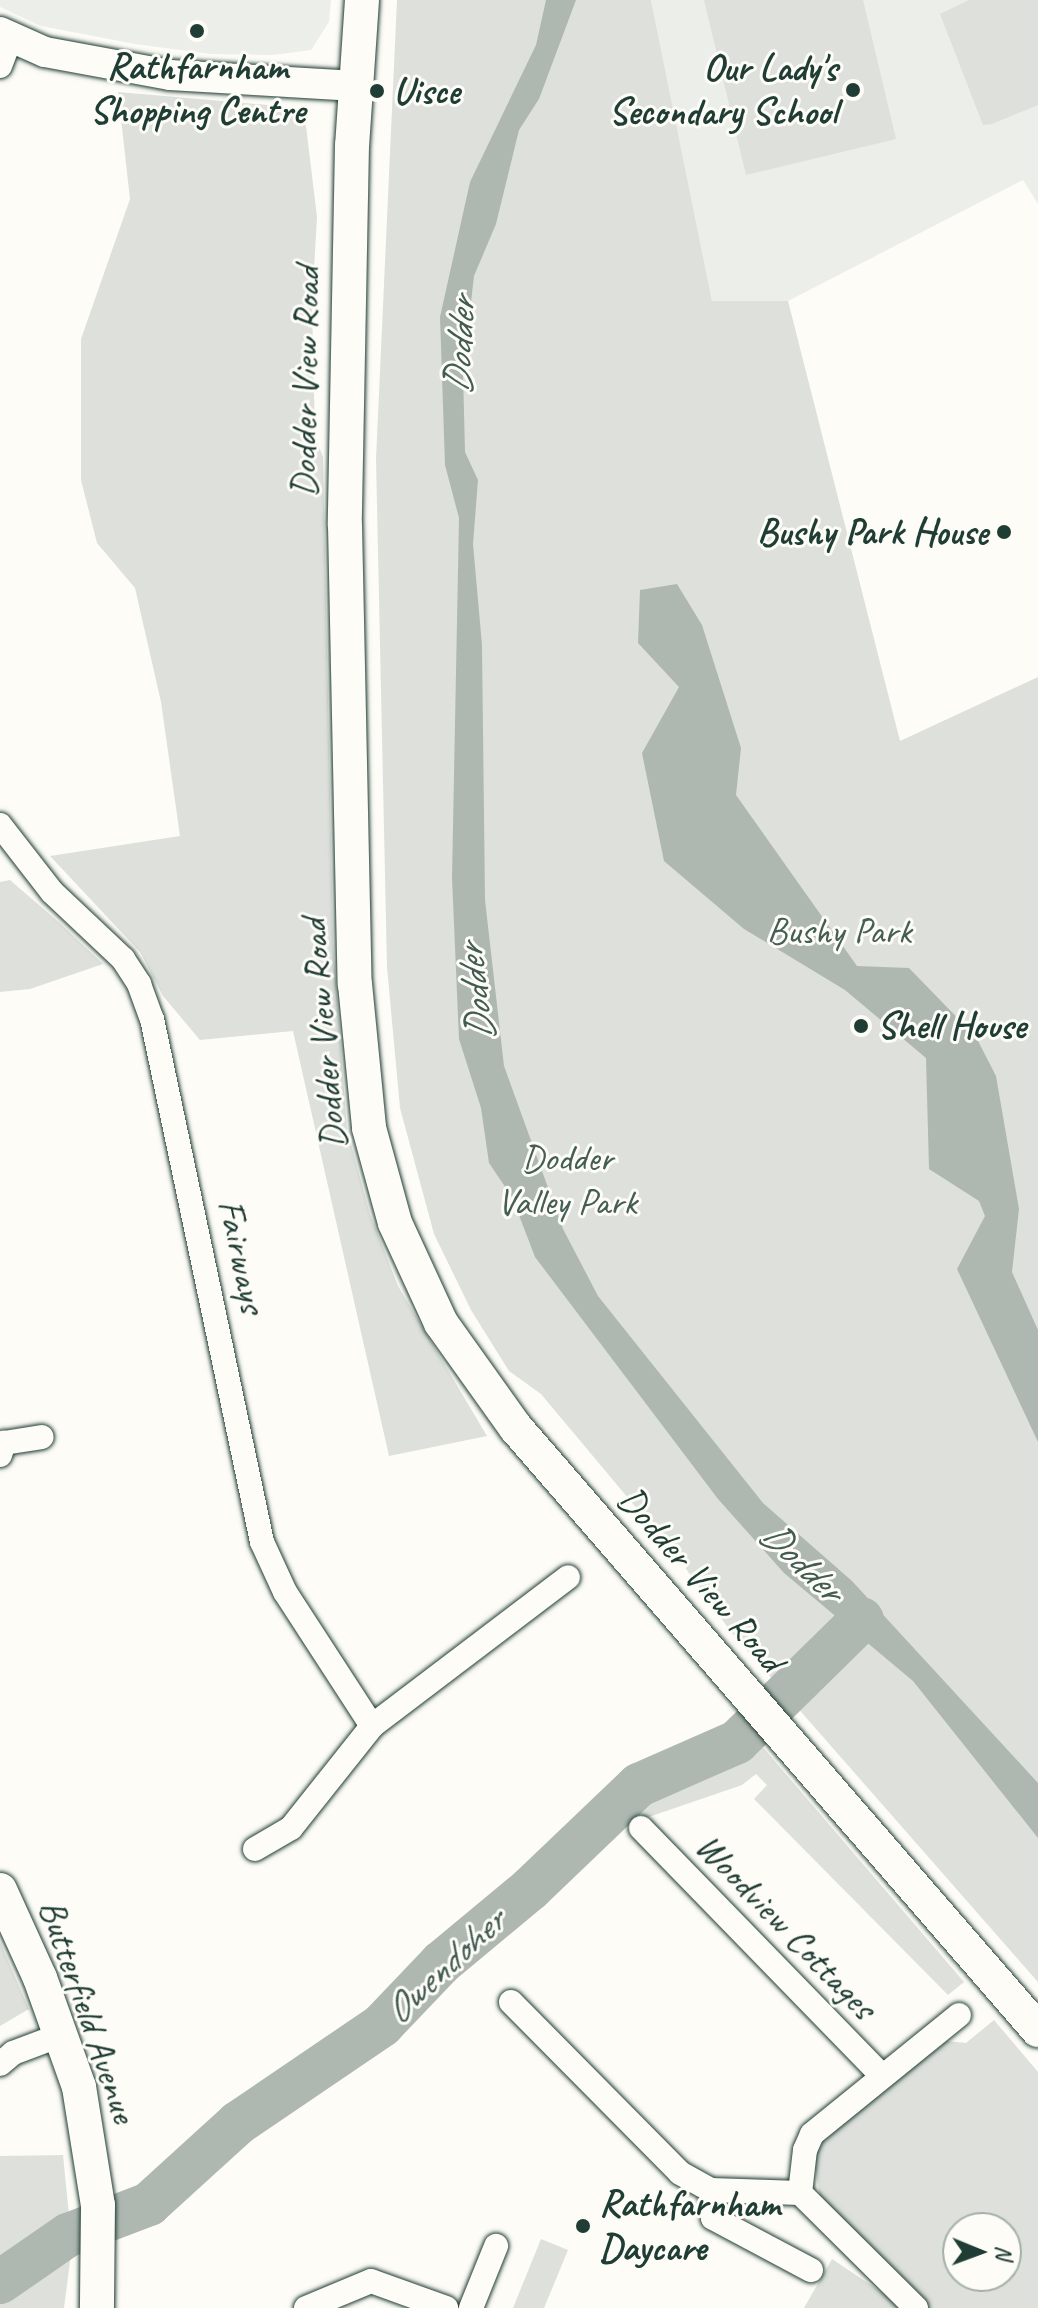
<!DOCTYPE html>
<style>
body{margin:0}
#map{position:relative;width:1038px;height:2308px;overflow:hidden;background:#fdfcf7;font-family:Caveat,sans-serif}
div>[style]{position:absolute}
.built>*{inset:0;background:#eceee9}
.green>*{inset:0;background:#dde0db}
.water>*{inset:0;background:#aeb8b1}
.stream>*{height:7px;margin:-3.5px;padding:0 3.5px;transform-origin:3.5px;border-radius:3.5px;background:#aeb8b1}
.river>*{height:44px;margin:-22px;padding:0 22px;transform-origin:22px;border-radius:22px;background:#aeb8b1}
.roads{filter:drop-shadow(0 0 2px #1f3d34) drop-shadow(0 0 2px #1f3d34)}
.minor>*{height:24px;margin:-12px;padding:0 12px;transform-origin:12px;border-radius:12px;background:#fdfcf7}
.tertiary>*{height:30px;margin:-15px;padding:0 15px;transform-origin:15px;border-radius:15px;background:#fdfcf7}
.secondary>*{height:34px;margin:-17px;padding:0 17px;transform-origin:17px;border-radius:17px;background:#fdfcf7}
.dots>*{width:22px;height:22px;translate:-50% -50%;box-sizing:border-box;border:4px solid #fdfcf7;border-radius:50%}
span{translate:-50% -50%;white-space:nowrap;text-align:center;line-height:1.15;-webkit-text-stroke:6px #fdfcf7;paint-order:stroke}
.poi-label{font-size:38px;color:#1f3d34;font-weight:700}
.right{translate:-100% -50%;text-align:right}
.left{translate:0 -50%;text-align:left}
.street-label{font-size:38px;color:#1f3d34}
.park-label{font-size:38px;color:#455e55}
.water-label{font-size:40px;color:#435c53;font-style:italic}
.north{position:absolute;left:942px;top:2212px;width:80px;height:80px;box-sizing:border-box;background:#fdfcf7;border:2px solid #a4b0a9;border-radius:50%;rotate:91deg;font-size:22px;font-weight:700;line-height:32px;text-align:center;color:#1f3d34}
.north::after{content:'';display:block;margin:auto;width:28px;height:36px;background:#1f3d34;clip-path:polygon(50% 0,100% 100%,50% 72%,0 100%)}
</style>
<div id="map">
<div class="built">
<div style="clip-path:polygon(0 0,331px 0,329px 22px,311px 50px,273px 55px,211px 54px,135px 44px,41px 26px,0 7px)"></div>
<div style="clip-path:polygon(651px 0,1038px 0,1038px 204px,1023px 180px,788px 301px,712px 301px)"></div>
</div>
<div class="green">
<div style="clip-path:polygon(397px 0,651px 0,712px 301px,788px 301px,900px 741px,1038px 677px,1038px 1982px,731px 1632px,679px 1559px,541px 1394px,509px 1371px,471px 1310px,434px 1234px,400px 1108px,387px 967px,376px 459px)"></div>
<div style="clip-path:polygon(704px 0,863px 0,896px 139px,746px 175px)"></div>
<div style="clip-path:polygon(969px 0,1038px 0,1038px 105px,992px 124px,983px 125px,940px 14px)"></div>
<div style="clip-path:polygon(118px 92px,290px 107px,306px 126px,317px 217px,312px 305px,315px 436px,323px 457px,333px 943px,347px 1130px,370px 1214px,398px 1286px,487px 1436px,389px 1456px,293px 1031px,200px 1040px,163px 996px,140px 952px,50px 856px,180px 836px,161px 702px,135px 588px,97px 543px,81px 480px,81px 339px,130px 199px)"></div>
<div style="clip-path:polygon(10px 880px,62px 925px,103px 964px,30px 989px,0 992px,0 882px)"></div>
<div style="clip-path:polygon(754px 1737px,964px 1982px,948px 1995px,754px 1799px,767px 1785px,756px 1774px,742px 1785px,637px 1821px,642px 1789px,721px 1760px)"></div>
<div style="clip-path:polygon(0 1942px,29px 2009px,0 2026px)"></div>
<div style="clip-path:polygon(evenodd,994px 2020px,1038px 2072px,1038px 2308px,927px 2308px,821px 2206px,814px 2157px,820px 2139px,861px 2102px,947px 2041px,966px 2043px,994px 2020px,958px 2228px,1006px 2228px,1006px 2276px,958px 2276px,958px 2228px)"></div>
<div style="clip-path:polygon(63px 2155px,72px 2246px,64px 2308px,0 2308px,0 2156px)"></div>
<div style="clip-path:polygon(541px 2239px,568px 2250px,544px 2308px,513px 2308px)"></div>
<div style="clip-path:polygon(832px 2259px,905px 2308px,804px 2308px)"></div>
</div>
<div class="water">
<div style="clip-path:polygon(546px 0,576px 0,539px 99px,519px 130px,496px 224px,474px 276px,463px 372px,465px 452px,478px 480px,473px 544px,482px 645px,485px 900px,504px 1066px,563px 1229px,598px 1296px,763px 1503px,852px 1581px,1038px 1783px,1038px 1838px,913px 1681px,784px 1573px,718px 1499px,535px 1257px,512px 1197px,489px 1163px,481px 1108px,459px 1039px,452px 878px,459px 518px,445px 465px,440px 317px,470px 182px,536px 45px)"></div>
<div style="clip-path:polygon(677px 584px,702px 625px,741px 748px,736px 795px,857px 966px,909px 968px,976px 1037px,996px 1076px,1019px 1209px,1012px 1272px,1038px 1330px,1038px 1442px,957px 1269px,985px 1216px,979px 1201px,929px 1169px,926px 1058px,845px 990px,744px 929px,664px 861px,642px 753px,679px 687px,638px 643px,640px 590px)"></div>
</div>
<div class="stream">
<div style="left:146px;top:2213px;width:9px;rotate:-72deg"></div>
</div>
<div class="river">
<div style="left:0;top:2282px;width:83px;rotate:-34.7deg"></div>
<div style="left:68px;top:2235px;width:87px;rotate:-20.9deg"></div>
<div style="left:149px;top:2204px;width:120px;rotate:-42.3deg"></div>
<div style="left:238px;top:2123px;width:174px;rotate:-34.2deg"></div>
<div style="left:382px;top:2025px;width:86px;rotate:-46.4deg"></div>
<div style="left:441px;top:1963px;width:116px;rotate:-39.7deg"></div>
<div style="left:530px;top:1889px;width:151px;rotate:-43.7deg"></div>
<div style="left:639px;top:1785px;width:107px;rotate:-23.7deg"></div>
<div style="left:737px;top:1742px;width:175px;rotate:-44.5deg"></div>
</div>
<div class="roads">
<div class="minor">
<div style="left:0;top:66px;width:31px;rotate:-69deg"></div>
<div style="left:0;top:825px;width:85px;rotate:52.2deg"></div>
<div style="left:52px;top:892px;width:98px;rotate:43.3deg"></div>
<div style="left:123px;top:959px;width:30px;rotate:57deg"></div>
<div style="left:139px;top:984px;width:37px;rotate:70deg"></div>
<div style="left:152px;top:1019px;width:534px;rotate:78.12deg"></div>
<div style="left:262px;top:1542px;width:55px;rotate:65.3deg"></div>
<div style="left:285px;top:1592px;width:160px;rotate:57deg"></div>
<div style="left:0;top:1455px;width:13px;rotate:-72deg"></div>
<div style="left:4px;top:1443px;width:38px;rotate:-9deg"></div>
<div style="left:641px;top:1828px;width:343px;rotate:45.8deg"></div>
<div style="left:255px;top:1849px;width:42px;rotate:-30.3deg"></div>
<div style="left:291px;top:1828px;width:130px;rotate:-51.5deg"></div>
<div style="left:372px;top:1726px;width:246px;rotate:-37.2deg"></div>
<div style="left:511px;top:2002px;width:240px;rotate:45.3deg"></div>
<div style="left:680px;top:2173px;width:35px;rotate:29deg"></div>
<div style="left:711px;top:2190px;width:28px;rotate:86deg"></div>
<div style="left:713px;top:2218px;width:111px;rotate:28deg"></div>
<div style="left:0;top:2064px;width:17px;rotate:-40deg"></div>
<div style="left:13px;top:2053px;width:51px;rotate:-20.6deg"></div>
<div style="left:711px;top:2190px;width:89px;rotate:1.9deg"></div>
<div style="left:306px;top:2308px;width:70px;rotate:-22.6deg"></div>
<div style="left:371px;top:2281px;width:80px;rotate:19.8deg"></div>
<div style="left:471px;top:2308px;width:67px;rotate:-68deg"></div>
<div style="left:916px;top:2308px;width:163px;rotate:-135.2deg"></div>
<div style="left:800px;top:2193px;width:43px;rotate:-83.4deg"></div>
<div style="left:805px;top:2150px;width:17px;rotate:-66deg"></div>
<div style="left:812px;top:2134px;width:189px;rotate:-39deg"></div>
</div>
<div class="tertiary">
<div style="left:0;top:32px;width:49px;rotate:24deg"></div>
<div style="left:45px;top:52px;width:127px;rotate:10.4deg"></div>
<div style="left:170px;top:75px;width:186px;rotate:3.4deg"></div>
</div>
<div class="secondary">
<div style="left:362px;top:0;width:145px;rotate:93.9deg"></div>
<div style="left:352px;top:145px;width:380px;rotate:91.1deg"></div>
<div style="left:345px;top:525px;width:459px;rotate:88.8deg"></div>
<div style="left:355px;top:984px;width:145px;rotate:84.4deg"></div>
<div style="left:369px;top:1128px;width:98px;rotate:74.7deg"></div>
<div style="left:395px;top:1223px;width:110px;rotate:65.3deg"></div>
<div style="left:441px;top:1323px;width:129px;rotate:54.5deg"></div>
<div style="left:516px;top:1428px;width:797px;rotate:49.07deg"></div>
<div style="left:0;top:1890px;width:97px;rotate:65.6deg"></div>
<div style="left:40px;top:1978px;width:116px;rotate:70.3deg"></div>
<div style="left:79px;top:2087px;width:120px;rotate:80.9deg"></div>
<div style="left:98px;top:2205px;width:103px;rotate:90.6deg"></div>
</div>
</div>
<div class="dots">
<div style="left:197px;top:31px;background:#1f3d34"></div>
<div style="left:853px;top:90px;background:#1f3d34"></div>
<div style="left:377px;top:91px;background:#1f3d34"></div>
<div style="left:1004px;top:532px;background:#1f3d34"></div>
<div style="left:861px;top:1026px;background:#1f3d34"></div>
<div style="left:583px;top:2226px;background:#1f3d34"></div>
</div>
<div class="poi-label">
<span style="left:197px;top:89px">Rathfarnham<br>Shopping Centre</span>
<span class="right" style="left:837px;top:90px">Our Lady's<br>Secondary School</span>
<span class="left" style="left:393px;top:91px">Uisce</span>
<span class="right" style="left:988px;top:532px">Bushy Park House</span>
<span class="left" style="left:877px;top:1026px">Shell House</span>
<span class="left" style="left:599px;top:2226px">Rathfarnham<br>Daycare</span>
</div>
<div class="street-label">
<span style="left:305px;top:382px;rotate:-89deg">Dodder View Road</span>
<span style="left:323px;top:1034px;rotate:-95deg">Dodder View Road</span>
<span style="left:242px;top:1256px;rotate:78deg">Fairways</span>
<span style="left:701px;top:1579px;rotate:49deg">Dodder View Road</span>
<span style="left:786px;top:1926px;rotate:46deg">Woodview Cottages</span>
<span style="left:88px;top:2011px;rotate:71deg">Butterfield Avenue</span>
</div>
<div class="park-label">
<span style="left:839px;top:931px">Bushy Park</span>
<span style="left:567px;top:1180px">Dodder<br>Valley Park</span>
</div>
<div class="water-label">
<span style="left:459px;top:346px;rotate:-87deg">Dodder</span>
<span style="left:475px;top:993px;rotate:-97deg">Dodder</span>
<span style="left:802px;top:1561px;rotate:44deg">Dodder</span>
<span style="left:444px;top:1966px;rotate:-43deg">Owendoher</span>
</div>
<div class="north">N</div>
</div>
